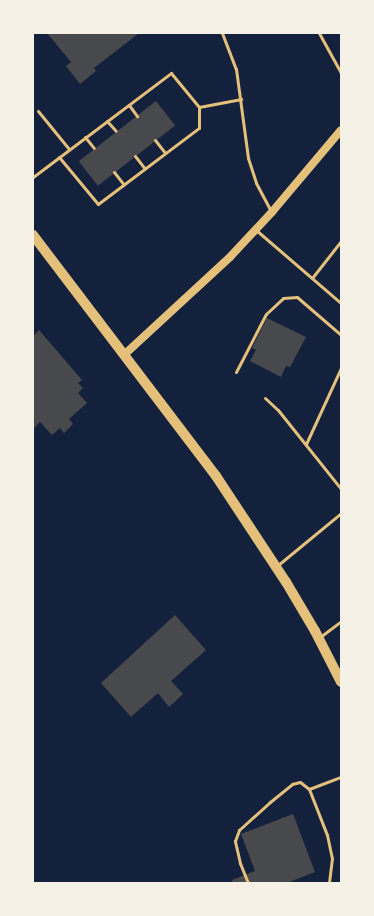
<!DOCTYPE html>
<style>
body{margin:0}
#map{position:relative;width:374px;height:916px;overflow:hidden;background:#14213d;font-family:Manrope,sans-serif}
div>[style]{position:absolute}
.building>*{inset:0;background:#48494c;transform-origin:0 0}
.service>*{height:3px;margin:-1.5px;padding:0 1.5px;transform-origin:1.5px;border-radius:1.5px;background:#e5c07b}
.secondary>*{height:8px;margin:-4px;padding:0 4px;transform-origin:4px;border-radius:4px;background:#e5c07b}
.primary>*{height:10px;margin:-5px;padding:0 5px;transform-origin:5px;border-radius:5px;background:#e5c07b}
span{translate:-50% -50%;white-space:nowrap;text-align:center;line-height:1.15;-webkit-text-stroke:3px #f6f1e7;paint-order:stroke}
.frame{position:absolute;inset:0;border:34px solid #f6f1e7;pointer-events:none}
</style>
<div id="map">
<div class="building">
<div style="clip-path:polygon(47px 33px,139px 33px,94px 68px,96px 71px,80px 84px,66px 66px,71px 62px)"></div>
<div style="left:156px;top:101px;width:31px;height:98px;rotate:52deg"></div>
<div style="clip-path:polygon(267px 318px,306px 337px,290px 367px,286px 366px,281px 377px,250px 361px,256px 350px,252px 348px)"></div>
<div style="clip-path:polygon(39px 330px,82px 380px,78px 383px,83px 388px,78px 393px,87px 403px,69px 419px,73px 424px,64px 433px,60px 428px,52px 435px,40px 422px,33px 429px,33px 336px)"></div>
<div style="clip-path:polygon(175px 615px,206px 650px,171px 681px,183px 694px,169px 707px,158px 693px,131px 717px,101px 683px)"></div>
<div style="clip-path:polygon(293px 814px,315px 872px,287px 883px,233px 883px,232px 880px,255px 871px,241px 834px)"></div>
</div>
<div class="service">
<div style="left:222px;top:33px;width:39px;rotate:69deg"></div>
<div style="left:236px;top:69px;width:90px;rotate:82.3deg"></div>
<div style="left:248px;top:158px;width:26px;rotate:72deg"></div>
<div style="left:256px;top:183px;width:32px;rotate:62deg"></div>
<div style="left:319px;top:33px;width:46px;rotate:61.2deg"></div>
<div style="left:129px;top:105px;width:14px;rotate:54deg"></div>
<div style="left:38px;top:111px;width:49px;rotate:50.8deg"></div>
<div style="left:107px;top:121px;width:13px;rotate:48deg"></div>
<div style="left:85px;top:137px;width:14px;rotate:51deg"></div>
<div style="left:155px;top:140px;width:16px;rotate:52deg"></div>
<div style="left:135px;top:156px;width:16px;rotate:52deg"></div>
<div style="left:59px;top:157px;width:61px;rotate:50.3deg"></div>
<div style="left:98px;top:204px;width:126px;rotate:-37deg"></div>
<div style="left:199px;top:128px;width:21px;rotate:-90deg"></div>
<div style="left:114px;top:172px;width:16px;rotate:52deg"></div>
<div style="left:33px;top:177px;width:173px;rotate:-37deg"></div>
<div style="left:171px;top:73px;width:44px;rotate:50.5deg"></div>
<div style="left:199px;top:107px;width:43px;rotate:-10.8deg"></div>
<div style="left:256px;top:230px;width:112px;rotate:40.7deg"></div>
<div style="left:312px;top:278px;width:47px;rotate:-51.9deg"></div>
<div style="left:236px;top:372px;width:65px;rotate:-62.7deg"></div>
<div style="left:266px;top:314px;width:23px;rotate:-43deg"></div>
<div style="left:283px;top:298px;width:14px;rotate:-4deg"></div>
<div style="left:297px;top:297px;width:58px;rotate:40.8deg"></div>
<div style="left:265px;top:398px;width:18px;rotate:43deg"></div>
<div style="left:278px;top:410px;width:101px;rotate:51.4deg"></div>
<div style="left:306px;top:444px;width:84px;rotate:-65.3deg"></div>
<div style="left:278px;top:565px;width:82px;rotate:-39.5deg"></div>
<div style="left:320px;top:637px;width:26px;rotate:-37deg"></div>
<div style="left:309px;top:789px;width:34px;rotate:-21deg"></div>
<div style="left:248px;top:883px;width:22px;rotate:-112deg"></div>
<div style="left:240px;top:863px;width:23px;rotate:-103deg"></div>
<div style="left:235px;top:841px;width:12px;rotate:-70deg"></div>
<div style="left:239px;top:830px;width:42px;rotate:-42.1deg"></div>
<div style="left:270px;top:802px;width:28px;rotate:-39deg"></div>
<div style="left:292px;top:784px;width:8px;rotate:-14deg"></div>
<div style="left:300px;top:782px;width:11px;rotate:38deg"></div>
<div style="left:309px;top:789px;width:49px;rotate:68.6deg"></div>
<div style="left:327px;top:835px;width:24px;rotate:78deg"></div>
<div style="left:332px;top:858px;width:25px;rotate:97deg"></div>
</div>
<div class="secondary">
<div style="left:125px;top:354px;width:143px;rotate:-42.7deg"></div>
<div style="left:230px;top:257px;width:62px;rotate:-47deg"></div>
<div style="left:272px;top:212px;width:107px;rotate:-49.9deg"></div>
</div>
<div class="primary">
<div style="left:33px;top:235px;width:303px;rotate:52.8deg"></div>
<div style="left:216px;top:476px;width:127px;rotate:56.6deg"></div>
<div style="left:286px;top:582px;width:57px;rotate:59.4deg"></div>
<div style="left:315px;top:631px;width:57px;rotate:63deg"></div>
</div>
<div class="frame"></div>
</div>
